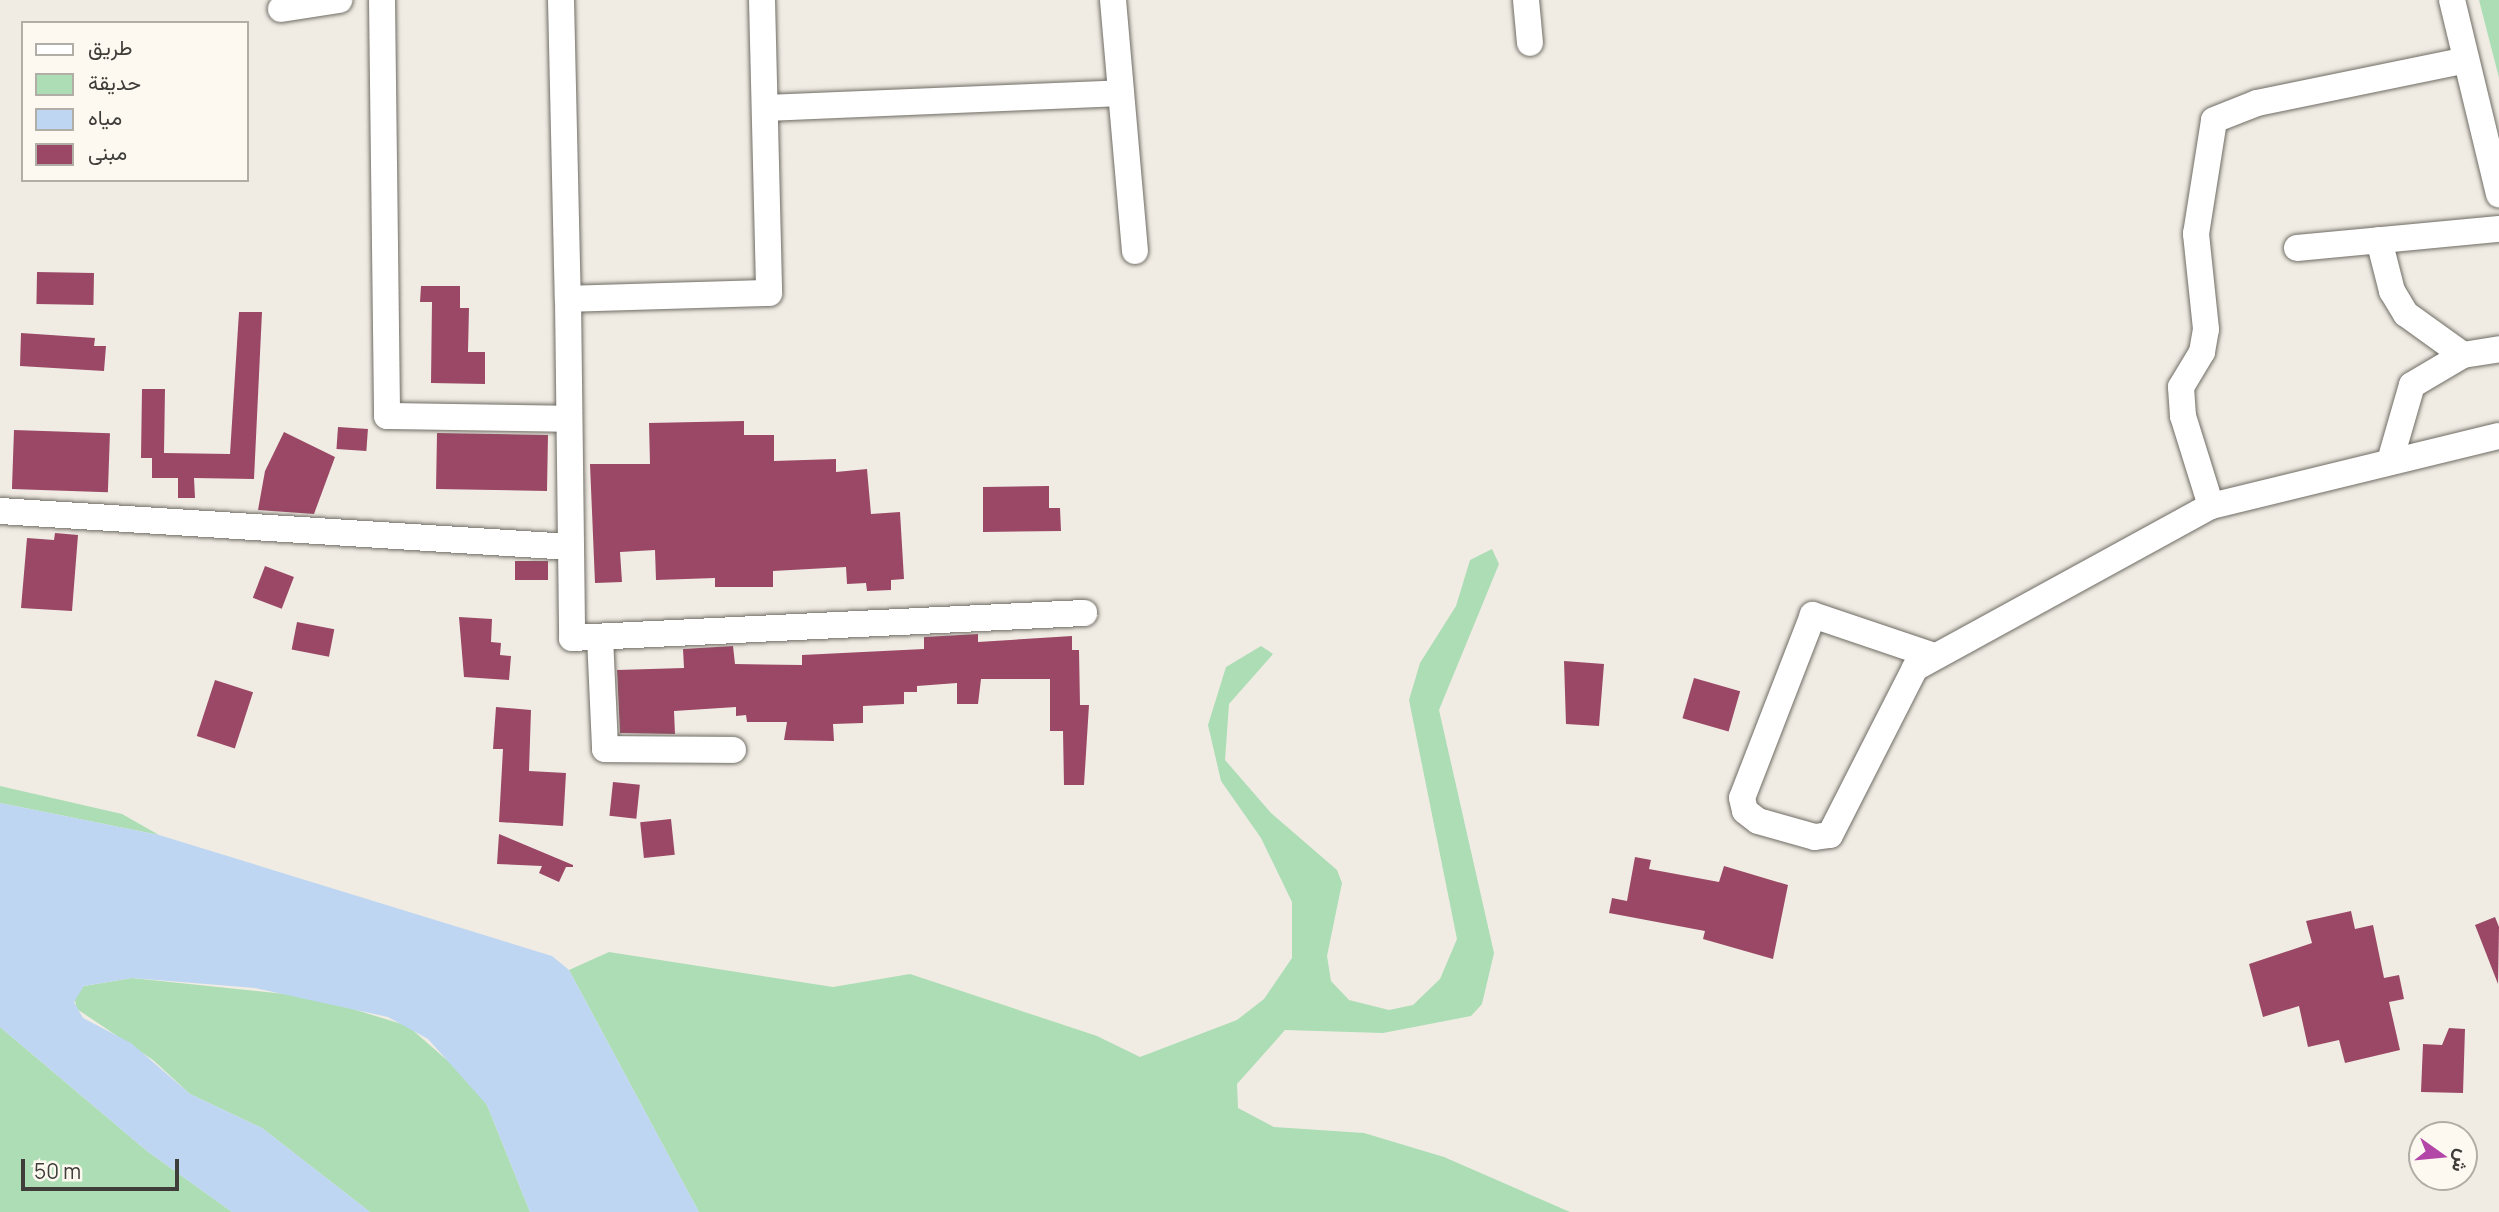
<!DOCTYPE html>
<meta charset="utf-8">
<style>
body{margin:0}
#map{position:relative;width:2499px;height:1212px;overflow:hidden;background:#f0ece4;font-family:Manrope,Vazirmatn,sans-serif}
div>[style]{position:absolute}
.green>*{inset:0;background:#acddb5}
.water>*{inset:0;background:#bed6f1}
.building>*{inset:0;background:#9a4865;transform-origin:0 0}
.roads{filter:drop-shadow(0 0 2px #6f6c64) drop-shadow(0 0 2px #6f6c64)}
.minor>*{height:26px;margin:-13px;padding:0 13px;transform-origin:13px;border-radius:13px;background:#fff}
span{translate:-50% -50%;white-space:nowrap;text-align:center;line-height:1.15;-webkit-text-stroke:7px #fdf9f1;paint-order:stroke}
.legend{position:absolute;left:21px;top:21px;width:228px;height:161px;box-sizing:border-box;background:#fdf9f1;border:2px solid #b1aea7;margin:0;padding:9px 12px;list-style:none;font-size:21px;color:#3e3d39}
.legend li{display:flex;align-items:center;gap:14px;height:35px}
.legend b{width:35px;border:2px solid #b1aea7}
.north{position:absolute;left:2408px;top:1121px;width:70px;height:70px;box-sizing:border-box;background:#fdf9f1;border:2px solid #b1aea7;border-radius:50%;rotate:105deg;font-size:19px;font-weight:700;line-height:28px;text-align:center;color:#3e3d39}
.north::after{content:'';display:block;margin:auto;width:24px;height:32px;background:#b347a7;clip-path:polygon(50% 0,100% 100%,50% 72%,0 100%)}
.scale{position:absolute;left:21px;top:1159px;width:158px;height:32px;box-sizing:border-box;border:4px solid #3e3d39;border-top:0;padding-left:9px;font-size:21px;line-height:24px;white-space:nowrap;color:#3e3d39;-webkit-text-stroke:5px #fdf9f1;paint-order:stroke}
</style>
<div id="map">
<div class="green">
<div style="clip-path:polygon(2479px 0,2499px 0,2499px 78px)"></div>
<div style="clip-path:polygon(1492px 549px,1499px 564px,1439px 710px,1494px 953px,1482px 1004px,1471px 1016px,1383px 1033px,1285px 1030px,1237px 1084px,1238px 1108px,1274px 1127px,1364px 1133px,1444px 1157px,1570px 1212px,699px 1212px,569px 970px,609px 952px,833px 987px,910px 974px,1097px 1036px,1140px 1057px,1237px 1020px,1264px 999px,1292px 958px,1292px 902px,1261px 838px,1221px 781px,1208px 725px,1226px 667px,1261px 646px,1273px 654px,1229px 704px,1225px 760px,1271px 813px,1337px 870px,1342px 883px,1327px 956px,1331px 981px,1349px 1000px,1389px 1010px,1413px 1005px,1440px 979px,1457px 939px,1409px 700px,1420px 663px,1456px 606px,1470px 560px)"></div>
<div style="clip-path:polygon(0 786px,122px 814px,159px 835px,0 803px)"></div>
<div style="clip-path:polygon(132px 978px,314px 997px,408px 1026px,465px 1076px,487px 1105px,530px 1212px,370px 1212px,262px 1128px,190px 1094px,153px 1060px,77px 1009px,74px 997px,84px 986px)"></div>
<div style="clip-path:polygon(0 1027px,147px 1151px,232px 1212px,0 1212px)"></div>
</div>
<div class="water">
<div style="clip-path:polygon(0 803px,159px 835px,552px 956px,569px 970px,699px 1212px,530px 1212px,487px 1105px,428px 1039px,388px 1017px,255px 988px,132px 978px,84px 986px,74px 1002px,83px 1018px,131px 1043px,190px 1094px,262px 1128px,370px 1212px,232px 1212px,147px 1151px,0 1027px)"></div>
</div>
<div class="building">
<div style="left:37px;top:272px;width:57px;height:32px;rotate:1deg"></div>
<div style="clip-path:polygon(421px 286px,460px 286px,460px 308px,469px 308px,468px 352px,485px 352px,485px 384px,431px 383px,432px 302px,420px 302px)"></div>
<div style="clip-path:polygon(239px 312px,262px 312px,254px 479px,194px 478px,195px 498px,178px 498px,178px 478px,152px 478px,152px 458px,141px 458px,142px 389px,165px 389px,164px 453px,230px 454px)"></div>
<div style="clip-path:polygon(21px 333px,95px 338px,94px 346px,106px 346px,104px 371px,20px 366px)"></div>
<div style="clip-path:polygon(744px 421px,744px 435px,774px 435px,774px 461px,836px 459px,836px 472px,867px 469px,871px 514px,900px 512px,904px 579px,891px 580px,891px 590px,867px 591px,866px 583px,847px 584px,846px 567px,773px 571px,773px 587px,715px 587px,715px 578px,656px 580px,655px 550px,620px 552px,622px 582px,595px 583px,590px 464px,650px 464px,649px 423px)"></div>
<div style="left:338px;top:427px;width:30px;height:22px;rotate:4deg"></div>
<div style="left:14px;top:430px;width:96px;height:59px;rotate:2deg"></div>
<div style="clip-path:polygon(284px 432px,335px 457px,314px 514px,258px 510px,265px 471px)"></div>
<div style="left:437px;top:433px;width:111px;height:56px;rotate:1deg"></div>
<div style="clip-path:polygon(1049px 486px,1049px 508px,1060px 508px,1061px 531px,983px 532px,983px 487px)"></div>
<div style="clip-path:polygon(55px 533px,78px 535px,72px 611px,21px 608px,27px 538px,54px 540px)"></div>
<div style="left:515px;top:561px;width:33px;height:19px"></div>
<div style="left:265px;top:566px;width:31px;height:34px;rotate:21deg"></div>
<div style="clip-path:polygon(459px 617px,492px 619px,491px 642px,501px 643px,500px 655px,511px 656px,509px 680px,464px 677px)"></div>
<div style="left:297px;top:622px;width:38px;height:28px;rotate:11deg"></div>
<div style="clip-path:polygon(978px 634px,978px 642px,1072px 636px,1072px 650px,1079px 650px,1080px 705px,1089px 705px,1084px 785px,1064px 785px,1063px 731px,1050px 731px,1050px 679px,981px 679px,978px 704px,957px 704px,957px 683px,917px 686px,917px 692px,904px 692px,904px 704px,863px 706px,863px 723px,833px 724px,834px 741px,784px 740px,787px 722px,747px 722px,746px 715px,736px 716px,736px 707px,674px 711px,675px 734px,620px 733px,617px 670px,684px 668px,683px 649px,733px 646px,735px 664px,802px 665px,802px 655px,924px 649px,924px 637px)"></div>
<div style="clip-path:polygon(1564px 661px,1604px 664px,1599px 726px,1566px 724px)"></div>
<div style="left:1694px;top:678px;width:48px;height:42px;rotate:16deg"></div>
<div style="left:215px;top:680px;width:40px;height:59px;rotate:18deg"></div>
<div style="clip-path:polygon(496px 707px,531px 710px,529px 771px,566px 773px,563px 826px,499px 822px,503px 749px,493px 749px)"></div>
<div style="left:613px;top:782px;width:27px;height:34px;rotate:6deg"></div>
<div style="left:671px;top:819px;width:36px;height:31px;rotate:84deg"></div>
<div style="clip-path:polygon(499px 834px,573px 865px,573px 867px,566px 867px,559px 882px,539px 873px,542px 866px,497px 864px)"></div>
<div style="clip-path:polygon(1635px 857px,1651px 860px,1649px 869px,1719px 882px,1724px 866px,1788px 885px,1773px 959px,1703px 939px,1705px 931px,1609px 913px,1612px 898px,1627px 901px)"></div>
<div style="clip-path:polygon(2351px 911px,2355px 929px,2373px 925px,2384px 978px,2399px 975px,2404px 999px,2389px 1002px,2400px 1050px,2345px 1063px,2339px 1040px,2308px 1047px,2299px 1006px,2263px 1017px,2249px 964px,2312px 943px,2306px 921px)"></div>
<div style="clip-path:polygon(2495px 917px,2499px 927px,2498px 984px,2475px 925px)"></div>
<div style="clip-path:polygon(2449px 1028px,2465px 1029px,2463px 1093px,2421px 1092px,2423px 1044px,2442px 1045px)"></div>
</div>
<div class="roads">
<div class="minor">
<div style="left:382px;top:0;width:416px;rotate:89.3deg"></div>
<div style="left:387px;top:416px;width:181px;rotate:0.9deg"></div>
<div style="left:561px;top:0;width:299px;rotate:88.7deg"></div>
<div style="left:762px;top:0;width:293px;rotate:88.6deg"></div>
<div style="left:769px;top:293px;width:201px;rotate:178.3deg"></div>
<div style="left:568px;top:299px;width:339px;rotate:89.3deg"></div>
<div style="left:572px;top:638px;width:513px;rotate:-2.8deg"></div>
<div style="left:1113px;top:0;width:252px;rotate:85deg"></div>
<div style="left:1526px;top:0;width:43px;rotate:84.7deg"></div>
<div style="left:2452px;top:0;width:200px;rotate:76.4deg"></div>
<div style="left:281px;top:9px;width:59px;rotate:-8.8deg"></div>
<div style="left:767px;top:108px;width:354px;rotate:-2.4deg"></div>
<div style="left:2379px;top:240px;width:53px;rotate:75.7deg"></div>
<div style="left:2392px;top:291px;width:27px;rotate:59deg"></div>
<div style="left:2406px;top:314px;width:70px;rotate:35.7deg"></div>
<div style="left:2463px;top:355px;width:36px;rotate:-9deg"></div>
<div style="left:2297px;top:248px;width:203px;rotate:-5.4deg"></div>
<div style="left:2390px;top:461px;width:79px;rotate:-73.9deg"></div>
<div style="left:2412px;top:385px;width:59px;rotate:-30.5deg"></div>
<div style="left:2211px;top:506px;width:94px;rotate:-107.3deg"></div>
<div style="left:2183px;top:416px;width:29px;rotate:-94deg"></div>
<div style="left:2181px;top:387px;width:41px;rotate:-59deg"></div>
<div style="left:2202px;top:352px;width:23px;rotate:-80deg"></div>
<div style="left:2206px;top:329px;width:96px;rotate:-96deg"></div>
<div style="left:2196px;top:234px;width:115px;rotate:-81deg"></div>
<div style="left:2214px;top:120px;width:46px;rotate:-21.6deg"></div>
<div style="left:2257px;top:103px;width:213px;rotate:-11.6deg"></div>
<div style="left:0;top:511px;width:572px;rotate:3.61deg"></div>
<div style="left:600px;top:637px;width:112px;rotate:87.4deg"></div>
<div style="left:605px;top:749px;width:128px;rotate:0.4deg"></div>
<div style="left:1931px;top:655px;width:125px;rotate:-161.3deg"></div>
<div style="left:1813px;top:615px;width:196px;rotate:111.2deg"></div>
<div style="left:1742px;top:798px;width:13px;rotate:77deg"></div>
<div style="left:1745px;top:811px;width:16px;rotate:38deg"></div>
<div style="left:1758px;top:821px;width:59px;rotate:15.7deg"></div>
<div style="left:1815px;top:837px;width:15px;rotate:-8deg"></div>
<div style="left:1830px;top:835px;width:187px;rotate:-63deg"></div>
<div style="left:1915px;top:668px;width:337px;rotate:-28.7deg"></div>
<div style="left:2211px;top:506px;width:296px;rotate:-13.7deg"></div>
</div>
</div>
<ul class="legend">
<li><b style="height:9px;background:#fff"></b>طريق</li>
<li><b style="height:19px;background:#acddb5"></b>حديقة</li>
<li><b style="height:19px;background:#bed6f1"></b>مياه</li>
<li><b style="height:19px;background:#9a4865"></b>مبنى</li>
</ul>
<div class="north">ش</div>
<div class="scale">50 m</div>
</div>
